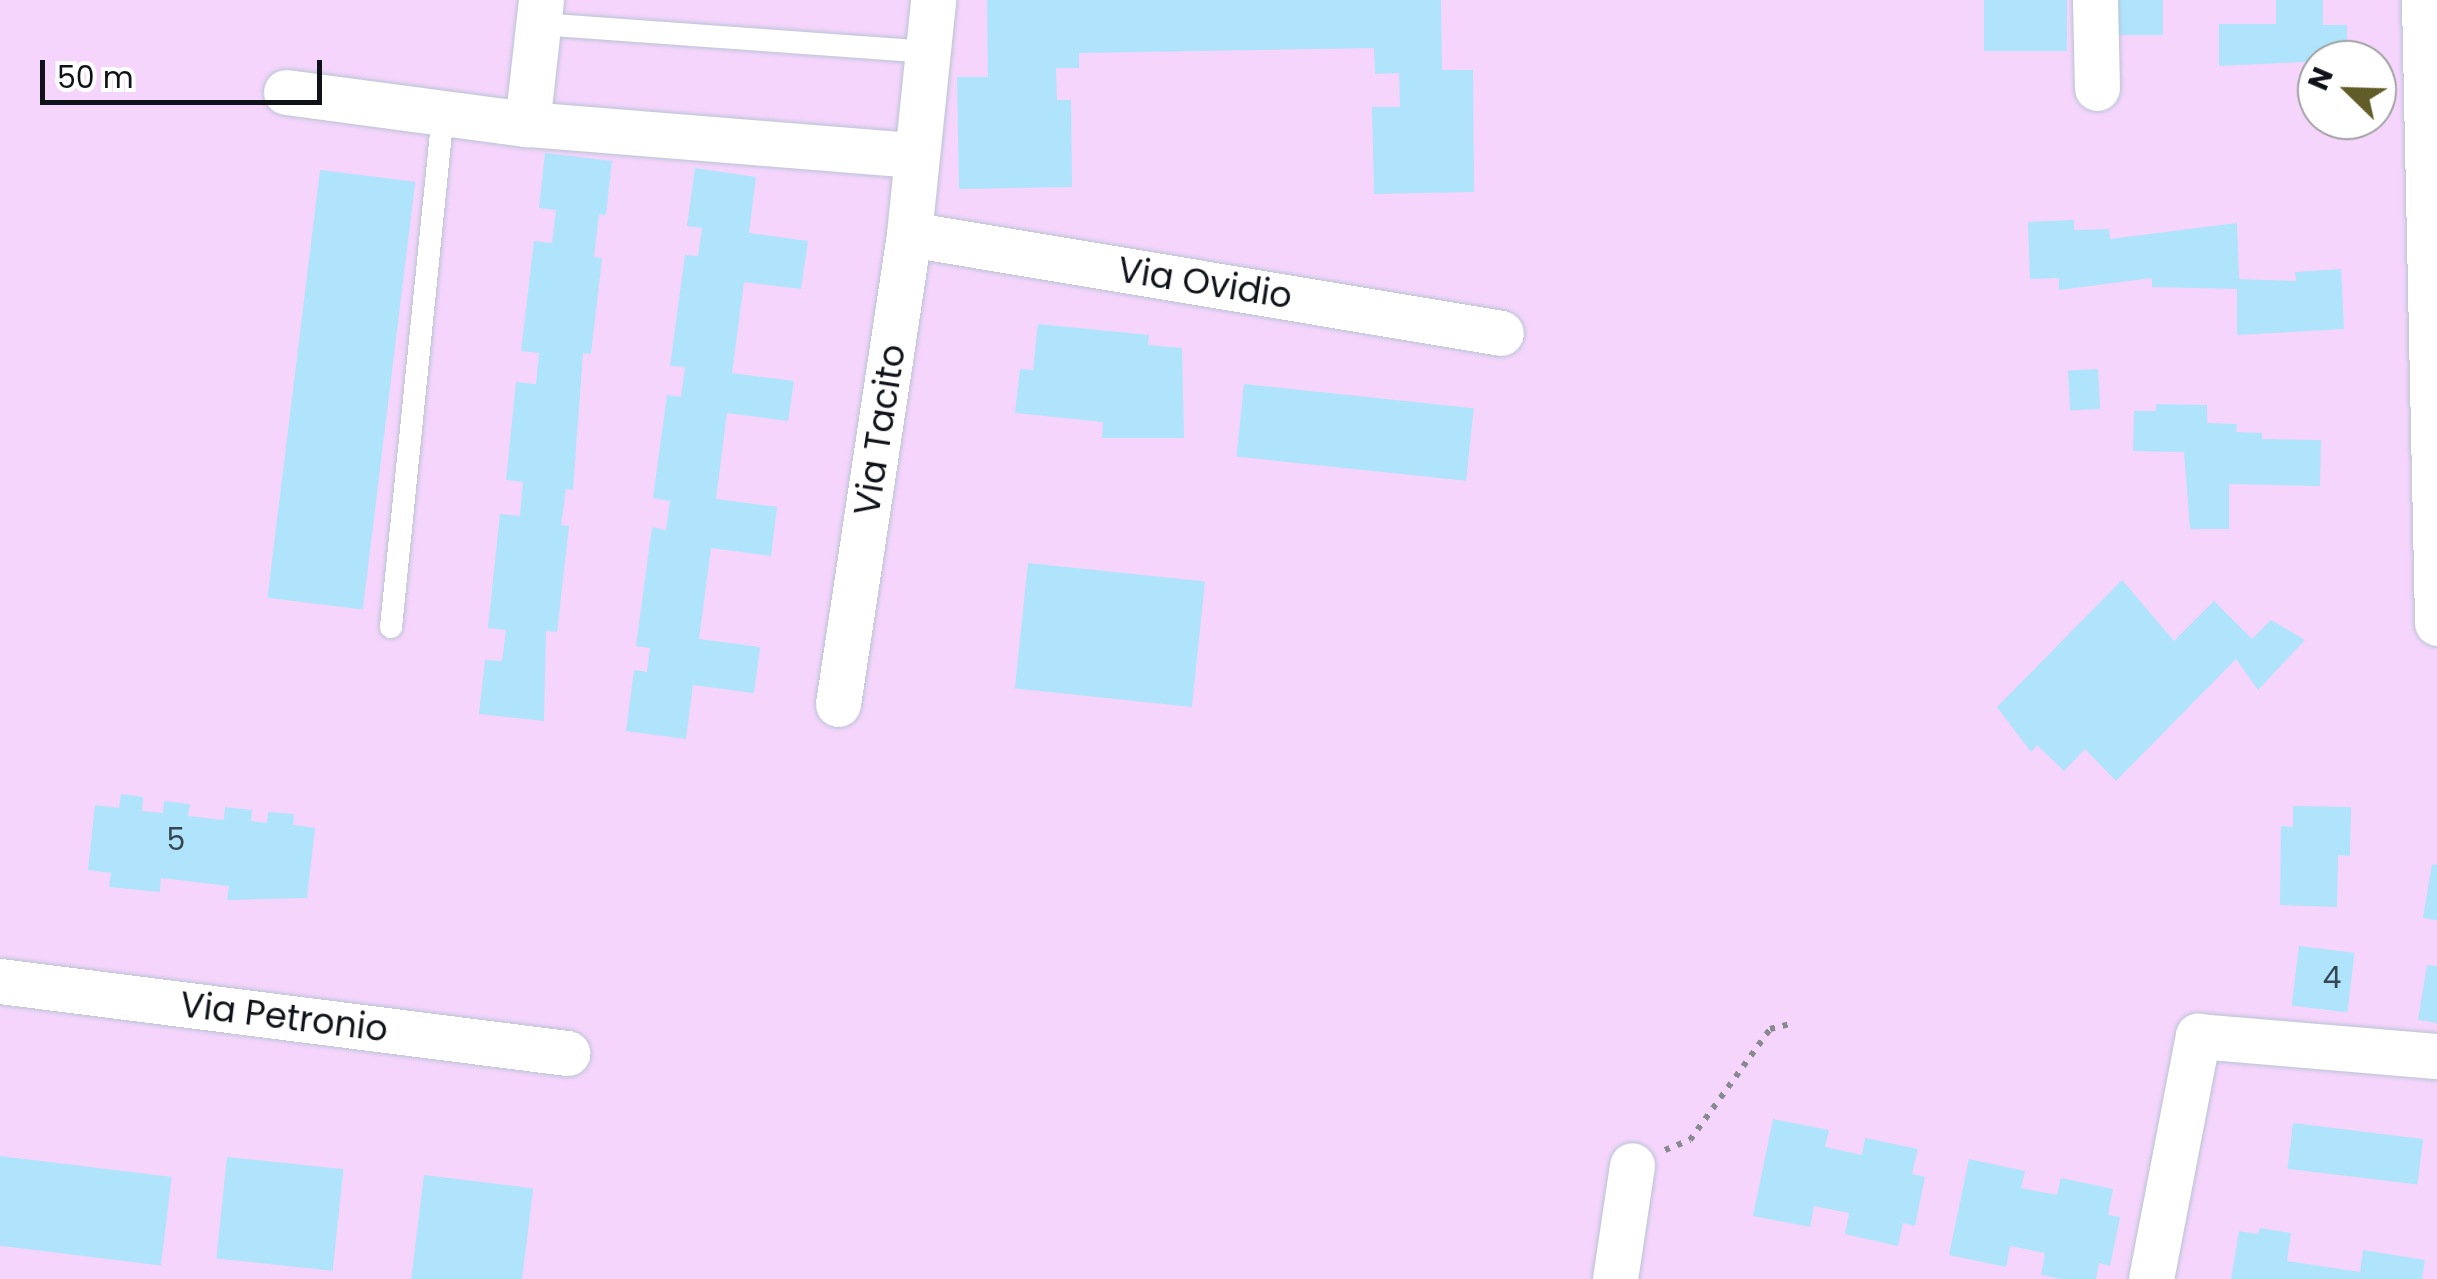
<!DOCTYPE html>
<style>
body{margin:0}
#map{position:relative;width:2437px;height:1279px;overflow:hidden;background:#f8fbfe;font-family:Poppins,sans-serif}
div>[style]{position:absolute}
.green>*{inset:0;background:#f6d5fc}
.building>*{inset:0;background:#afe4fc;transform-origin:0 0}
.path>*{height:6px;margin-top:-3px;transform-origin:0;background:repeating-linear-gradient(90deg,#878b8f 0 5px,transparent 0 13px)}
.roads{filter:drop-shadow(0 0 2px #b8c4d5) drop-shadow(0 0 2px #b8c4d5)}
.service>*{height:22px;margin:-11px;padding:0 11px;transform-origin:11px;border-radius:11px;background:#fff}
.minor>*{height:45px;margin:-22.5px;padding:0 22.5px;transform-origin:22.5px;border-radius:22.5px;background:#fff}
span{translate:-50% -50%;white-space:nowrap;text-align:center;line-height:1.15;-webkit-text-stroke:8px #fff;paint-order:stroke}
.number-label{font-size:30px;color:#374752}
.number-label span{-webkit-text-stroke-width:0}
.street-label{font-size:35px;color:#0f1319}
.north{position:absolute;left:2297px;top:40px;width:100px;height:100px;box-sizing:border-box;background:#fff;border:2px solid #9fa1a3;border-radius:50%;rotate:293deg;font-size:28px;font-weight:700;line-height:40px;text-align:center;color:#0f1319}
.north::after{content:'';display:block;margin:auto;width:35px;height:45px;background:#625c28;clip-path:polygon(50% 0,100% 100%,50% 72%,0 100%)}
.scale{position:absolute;left:40px;top:60px;width:282px;height:45px;box-sizing:border-box;border:5px solid #0f1319;border-top:0;padding-left:12px;font-size:30px;line-height:35px;white-space:nowrap;color:#0f1319;-webkit-text-stroke:8px #fff;paint-order:stroke}
</style>
<div id="map">
<div class="green">
<div style="clip-path:polygon(evenodd,0 0,2437px 0,2437px 1279px,0 1279px,0 0,2317px 60px,2377px 60px,2377px 120px,2317px 120px,2317px 60px)"></div>
</div>
<div class="building">
<div style="clip-path:polygon(987px 0,1441px 0,1442px 70px,1473px 70px,1474px 192px,1374px 194px,1372px 107px,1400px 107px,1399px 73px,1375px 74px,1374px 48px,1079px 53px,1079px 68px,1056px 68px,1057px 100px,1071px 100px,1072px 187px,959px 189px,957px 77px,988px 77px)"></div>
<div style="left:1984px;top:0;width:83px;height:51px"></div>
<div style="left:2105px;top:0;width:58px;height:35px"></div>
<div style="clip-path:polygon(2276px 0,2323px 0,2323px 25px,2347px 25px,2347px 60px,2219px 66px,2219px 24px,2276px 24px)"></div>
<div style="clip-path:polygon(545px 153px,612px 161px,606px 215px,599px 214px,594px 257px,602px 258px,591px 354px,583px 353px,573px 490px,566px 489px,561px 525px,569px 526px,557px 632px,546px 631px,544px 721px,479px 714px,485px 660px,502px 661px,506px 630px,488px 628px,500px 514px,520px 516px,523px 482px,506px 480px,516px 382px,536px 384px,539px 353px,521px 351px,534px 241px,552px 243px,556px 210px,539px 208px)"></div>
<div style="clip-path:polygon(695px 168px,756px 177px,749px 233px,808px 241px,801px 289px,744px 282px,732px 373px,794px 381px,788px 421px,727px 413px,716px 499px,777px 507px,771px 556px,711px 548px,699px 639px,760px 647px,754px 693px,693px 685px,686px 739px,626px 731px,634px 670px,647px 672px,650px 648px,636px 646px,652px 527px,666px 530px,670px 501px,653px 498px,667px 395px,681px 397px,685px 367px,670px 366px,685px 255px,698px 256px,702px 228px,687px 226px)"></div>
<div style="left:320px;top:170px;width:96px;height:431px;rotate:7deg"></div>
<div style="clip-path:polygon(2074px 220px,2074px 230px,2109px 229px,2110px 239px,2237px 223px,2239px 279px,2296px 281px,2295px 272px,2341px 269px,2344px 329px,2237px 335px,2237px 289px,2152px 287px,2152px 278px,2059px 290px,2059px 278px,2030px 279px,2028px 222px)"></div>
<div style="clip-path:polygon(1038px 324px,1149px 335px,1148px 345px,1182px 348px,1184px 438px,1102px 438px,1103px 422px,1015px 413px,1020px 369px,1033px 370px)"></div>
<div style="left:2098px;top:369px;width:40px;height:30px;rotate:87deg"></div>
<div style="left:1244px;top:384px;width:231px;height:73px;rotate:6deg"></div>
<div style="clip-path:polygon(2156px 404px,2207px 405px,2207px 423px,2237px 424px,2236px 432px,2262px 433px,2262px 439px,2321px 440px,2320px 486px,2229px 484px,2229px 529px,2190px 529px,2184px 452px,2133px 451px,2134px 411px,2156px 411px)"></div>
<div style="left:1028px;top:563px;width:178px;height:126px;rotate:6deg"></div>
<div style="clip-path:polygon(2122px 580px,2174px 641px,2214px 601px,2252px 639px,2271px 620px,2305px 640px,2258px 690px,2236px 659px,2116px 781px,2085px 749px,2064px 771px,2037px 745px,2031px 752px,1997px 707px)"></div>
<div style="clip-path:polygon(121px 794px,143px 797px,142px 811px,163px 813px,164px 801px,190px 804px,188px 816px,224px 820px,225px 807px,252px 810px,251px 821px,267px 823px,268px 812px,294px 814px,293px 825px,315px 828px,307px 898px,227px 900px,229px 886px,161px 878px,160px 892px,109px 887px,111px 873px,88px 870px,95px 805px,119px 808px)"></div>
<div style="clip-path:polygon(2293px 806px,2351px 807px,2350px 856px,2338px 855px,2337px 907px,2280px 905px,2281px 826px,2293px 827px)"></div>
<div style="clip-path:polygon(2432px 864px,2437px 865px,2437px 920px,2423px 918px)"></div>
<div style="left:2299px;top:946px;width:56px;height:60px;rotate:7deg"></div>
<div style="clip-path:polygon(2427px 965px,2437px 966px,2437px 1023px,2418px 1020px)"></div>
<div style="clip-path:polygon(1773px 1119px,1829px 1130px,1825px 1147px,1862px 1155px,1865px 1138px,1918px 1149px,1912px 1174px,1925px 1177px,1915px 1226px,1903px 1223px,1898px 1246px,1845px 1234px,1849px 1213px,1814px 1206px,1810px 1227px,1753px 1216px)"></div>
<div style="left:2293px;top:1123px;width:131px;height:46px;rotate:7deg"></div>
<div style="left:0;top:1156px;width:173px;height:89px;rotate:7deg"></div>
<div style="left:227px;top:1157px;width:117px;height:102px;rotate:6deg"></div>
<div style="clip-path:polygon(1969px 1159px,2025px 1171px,2021px 1188px,2057px 1195px,2061px 1178px,2113px 1189px,2108px 1215px,2120px 1217px,2110px 1266px,2099px 1263px,2096px 1279px,2062px 1279px,2041px 1275px,2045px 1253px,2010px 1246px,2006px 1267px,1949px 1255px)"></div>
<div style="left:424px;top:1175px;width:110px;height:105px;rotate:7deg"></div>
<div style="clip-path:polygon(2260px 1228px,2291px 1233px,2287px 1261px,2360px 1272px,2363px 1250px,2425px 1260px,2422px 1279px,2231px 1279px,2239px 1231px,2258px 1234px)"></div>
</div>
<div class="path">
<div style="left:1665px;top:1150px;width:27px;rotate:-22deg"></div>
<div style="left:1690px;top:1140px;width:137px;rotate:-54.2deg"></div>
<div style="left:1770px;top:1029px;width:25px;rotate:-14deg"></div>
</div>
<div class="roads">
<div class="service">
<div style="left:540px;top:24px;width:390px;rotate:4.1deg"></div>
<div style="left:391px;top:627px;width:517px;rotate:-84.22deg"></div>
</div>
<div class="minor">
<div style="left:541px;top:0;width:125px;rotate:96.4deg"></div>
<div style="left:527px;top:124px;width:388px;rotate:4.6deg"></div>
<div style="left:2095px;top:0;width:88px;rotate:88.7deg"></div>
<div style="left:2424px;top:0;width:623px;rotate:88.8deg"></div>
<div style="left:286px;top:92px;width:243px;rotate:7.6deg"></div>
<div style="left:909px;top:234px;width:600px;rotate:9.49deg"></div>
<div style="left:838px;top:704px;width:475px;rotate:-81.4deg"></div>
<div style="left:909px;top:234px;width:235px;rotate:-84.1deg"></div>
<div style="left:0;top:981px;width:572px;rotate:7.24deg"></div>
<div style="left:1615px;top:1279px;width:115px;rotate:-81.5deg"></div>
<div style="left:2151px;top:1279px;width:248px;rotate:-79.1deg"></div>
<div style="left:2198px;top:1036px;width:240px;rotate:4.8deg"></div>
</div>
</div>
<div class="number-label">
<span style="left:176px;top:840px">5</span>
<span style="left:2332px;top:978px">4</span>
</div>
<div class="street-label">
<span style="left:1205px;top:283px;rotate:9deg">Via Ovidio</span>
<span style="left:880px;top:430px;rotate:-81deg">Via Tacito</span>
<span style="left:284px;top:1017px;rotate:7deg">Via Petronio</span>
</div>
<div class="north">N</div>
<div class="scale">50 m</div>
</div>
